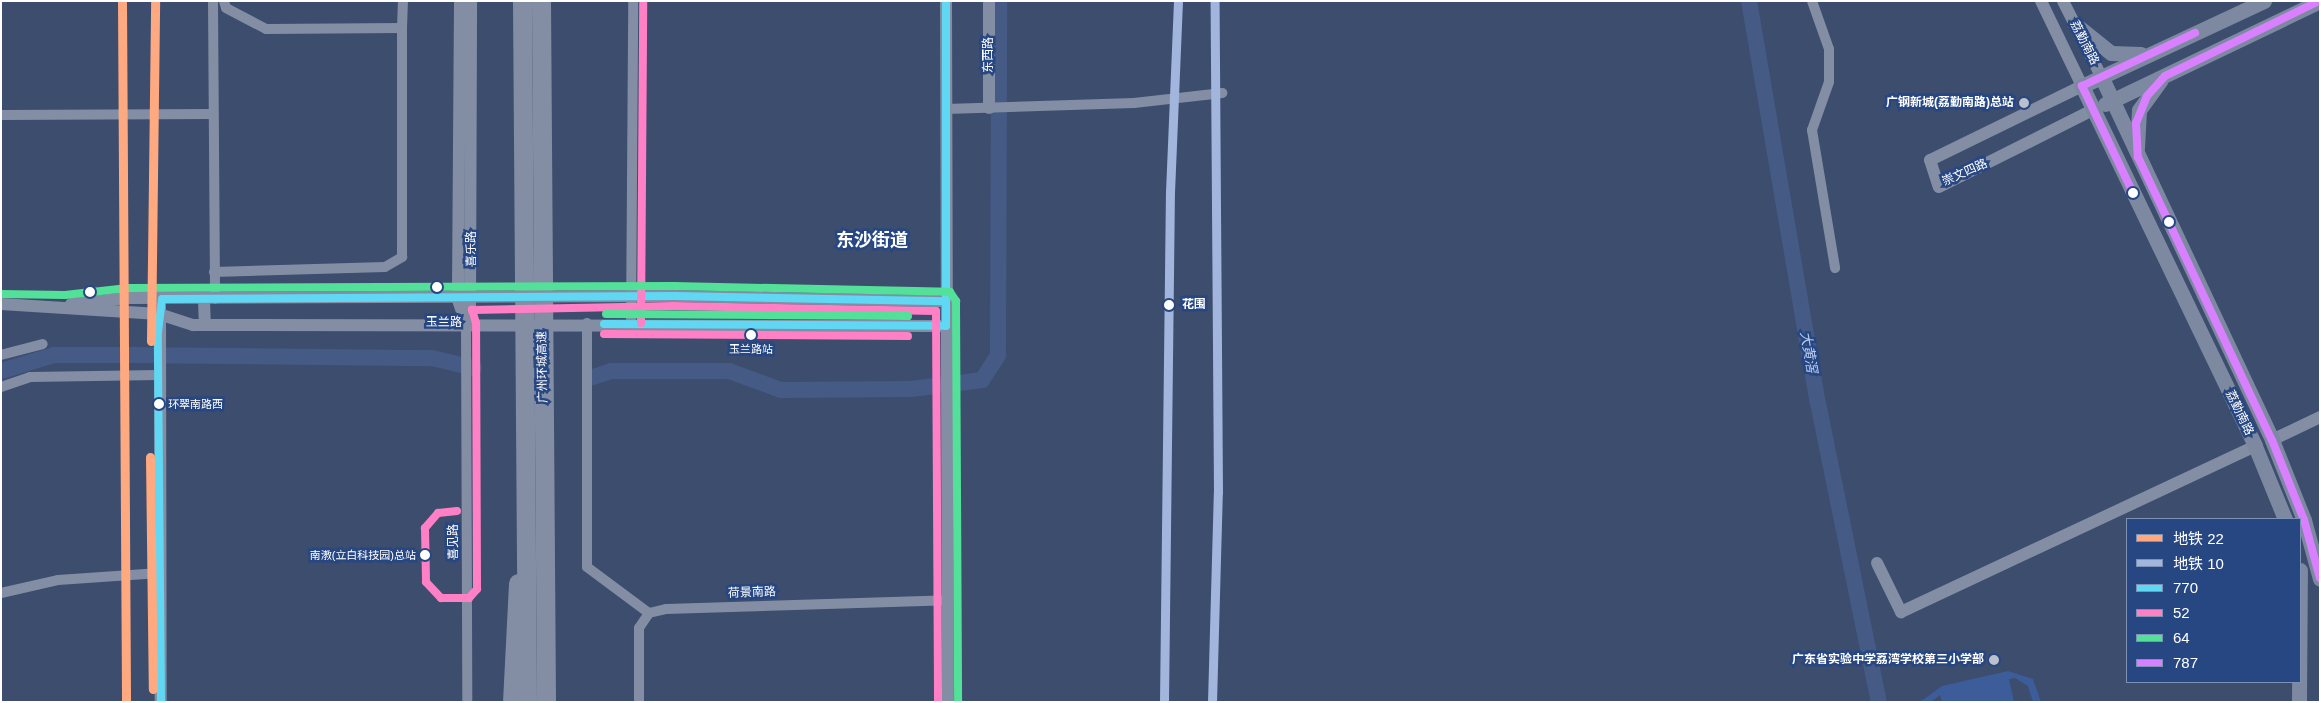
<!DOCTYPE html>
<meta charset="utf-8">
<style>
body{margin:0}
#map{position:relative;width:2321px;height:703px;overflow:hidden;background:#3c4d6e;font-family:Arial,"Noto Sans SC",sans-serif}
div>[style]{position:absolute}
.green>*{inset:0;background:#3c5d99}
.river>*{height:16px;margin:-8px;padding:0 8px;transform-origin:8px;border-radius:8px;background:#455b86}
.minor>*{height:10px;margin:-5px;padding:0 5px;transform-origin:5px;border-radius:5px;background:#838ea4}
.tertiary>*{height:12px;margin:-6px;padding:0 6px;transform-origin:6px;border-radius:6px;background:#838ea4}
.secondary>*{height:15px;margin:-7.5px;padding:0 7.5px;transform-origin:7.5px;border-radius:7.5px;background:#7d89a1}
.motorway>*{height:19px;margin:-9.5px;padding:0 9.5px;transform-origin:9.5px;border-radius:9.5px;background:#838ea4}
.motorway-bridge>*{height:19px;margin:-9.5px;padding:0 9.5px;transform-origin:9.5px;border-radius:9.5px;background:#838ea4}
.bus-1>*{height:8px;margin:-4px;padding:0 4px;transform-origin:4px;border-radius:4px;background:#60d8f3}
.bus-2>*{height:8px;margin:-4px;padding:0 4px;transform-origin:4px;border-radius:4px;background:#ff80c5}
.bus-3>*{height:8px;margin:-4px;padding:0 4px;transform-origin:4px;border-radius:4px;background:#53e098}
.bus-4>*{height:8px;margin:-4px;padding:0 4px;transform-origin:4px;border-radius:4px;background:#d880ff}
.metro-1>*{height:9px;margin:-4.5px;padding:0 4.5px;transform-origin:4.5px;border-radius:4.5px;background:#ffa980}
.metro-2>*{height:9px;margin:-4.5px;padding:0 4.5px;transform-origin:4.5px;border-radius:4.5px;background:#a2b6dd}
.dots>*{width:14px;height:14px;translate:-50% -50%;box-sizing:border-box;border:2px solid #274783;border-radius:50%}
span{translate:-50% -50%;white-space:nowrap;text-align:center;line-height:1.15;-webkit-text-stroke:5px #274783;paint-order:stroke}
.bus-label{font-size:11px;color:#fff}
.left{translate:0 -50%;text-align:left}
.right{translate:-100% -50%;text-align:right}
.street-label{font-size:12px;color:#fff}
.poi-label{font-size:12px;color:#fff;font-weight:700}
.stop-label{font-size:12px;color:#fff;font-weight:700}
.water-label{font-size:14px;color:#bcceee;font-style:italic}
.district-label{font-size:18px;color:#fff;font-weight:700}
.frame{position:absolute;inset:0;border:2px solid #fff;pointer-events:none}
.legend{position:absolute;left:2126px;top:518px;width:175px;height:165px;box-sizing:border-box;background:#274783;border:1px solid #7d91b5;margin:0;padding:6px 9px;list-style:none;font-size:15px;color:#fff}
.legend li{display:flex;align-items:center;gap:10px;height:25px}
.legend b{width:25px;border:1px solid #7d91b5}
</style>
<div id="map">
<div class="green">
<div style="clip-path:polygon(2008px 671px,2033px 679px,2041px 702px,2033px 702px,2028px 686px,2015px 678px,2009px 679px,2014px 702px,1942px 702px,1940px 695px,1931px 702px,1920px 702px,1942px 686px)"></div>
</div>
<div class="river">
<div style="left:1749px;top:1px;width:408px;rotate:80.3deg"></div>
<div style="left:1818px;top:403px;width:305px;rotate:78.5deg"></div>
<div style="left:1px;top:371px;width:55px;rotate:-16.8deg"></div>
<div style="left:54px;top:355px;width:72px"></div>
<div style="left:126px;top:355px;width:306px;rotate:0.6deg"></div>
<div style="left:432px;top:358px;width:43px;rotate:13.4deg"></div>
<div style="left:593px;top:377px;width:19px;rotate:-18deg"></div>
<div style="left:611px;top:371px;width:118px"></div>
<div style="left:729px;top:371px;width:55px;rotate:20.1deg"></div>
<div style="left:781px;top:390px;width:130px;rotate:-0.4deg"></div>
<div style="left:911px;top:389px;width:72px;rotate:-7.2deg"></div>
<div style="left:982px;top:380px;width:30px;rotate:-57deg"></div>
<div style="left:998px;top:355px;width:354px;rotate:-89.8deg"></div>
</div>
<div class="minor">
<div style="left:213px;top:1px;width:298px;rotate:89.6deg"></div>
<div style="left:224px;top:1px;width:7px;rotate:74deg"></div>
<div style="left:226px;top:8px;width:45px;rotate:27.7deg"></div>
<div style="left:266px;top:29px;width:136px;rotate:-0.4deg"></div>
<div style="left:402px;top:28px;width:27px;rotate:-88deg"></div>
<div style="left:1812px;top:1px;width:51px;rotate:70.5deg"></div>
<div style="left:1829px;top:49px;width:33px;rotate:90deg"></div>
<div style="left:1829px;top:82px;width:51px;rotate:109.5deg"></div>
<div style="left:1812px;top:130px;width:140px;rotate:80.5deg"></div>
<div style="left:946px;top:109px;width:188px;rotate:-1.8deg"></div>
<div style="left:1134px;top:103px;width:89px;rotate:-6.5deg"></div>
<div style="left:1px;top:115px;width:211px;rotate:-0.3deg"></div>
<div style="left:214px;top:272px;width:171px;rotate:-1.7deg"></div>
<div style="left:385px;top:267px;width:20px;rotate:-30deg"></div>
<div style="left:402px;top:257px;width:229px;rotate:-90deg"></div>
<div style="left:466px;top:323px;width:379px;rotate:89.8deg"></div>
<div style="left:587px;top:323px;width:244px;rotate:90deg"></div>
<div style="left:587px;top:567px;width:77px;rotate:36.6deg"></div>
<div style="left:631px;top:324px;width:323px;rotate:-89.6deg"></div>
<div style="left:1px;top:355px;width:43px;rotate:-14.7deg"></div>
<div style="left:1px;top:387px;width:31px;rotate:-19deg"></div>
<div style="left:30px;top:377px;width:129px;rotate:-0.9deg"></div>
<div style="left:1px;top:593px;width:58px;rotate:-12.8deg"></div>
<div style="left:58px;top:580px;width:102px;rotate:-3.9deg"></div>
<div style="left:639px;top:702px;width:74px;rotate:-90deg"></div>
<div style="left:639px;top:628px;width:18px;rotate:-56deg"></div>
<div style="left:649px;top:613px;width:17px;rotate:-13deg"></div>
<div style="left:666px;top:609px;width:282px;rotate:-1.8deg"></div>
</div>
<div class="tertiary">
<div style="left:460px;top:1px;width:299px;rotate:90.4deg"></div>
<div style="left:458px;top:300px;width:24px;rotate:71deg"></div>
<div style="left:946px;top:1px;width:701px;rotate:89.84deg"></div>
<div style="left:989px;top:1px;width:107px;rotate:90deg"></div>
<div style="left:2041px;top:1px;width:94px;rotate:64.2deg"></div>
<div style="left:2082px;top:86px;width:169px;rotate:154deg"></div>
<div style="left:1930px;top:160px;width:28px;rotate:72deg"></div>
<div style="left:1939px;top:187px;width:172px;rotate:-26.6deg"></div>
<div style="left:2063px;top:1px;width:84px;rotate:63.1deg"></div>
<div style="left:204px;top:300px;width:25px;rotate:88deg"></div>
<div style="left:1px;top:304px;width:158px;rotate:3.6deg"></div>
<div style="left:159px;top:314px;width:36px;rotate:18deg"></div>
<div style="left:193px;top:325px;width:753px;rotate:0.08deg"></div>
<div style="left:71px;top:304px;width:57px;rotate:-6deg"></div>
<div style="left:128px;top:298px;width:546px;rotate:-0.21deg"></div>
<div style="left:674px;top:296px;width:272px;rotate:1.1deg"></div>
<div style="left:160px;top:307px;width:395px;rotate:89.9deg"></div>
<div style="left:470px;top:308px;width:307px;rotate:-89.8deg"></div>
<div style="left:2272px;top:440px;width:53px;rotate:-25.6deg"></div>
<div style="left:1877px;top:563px;width:55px;rotate:63.9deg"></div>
<div style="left:1901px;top:612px;width:391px;rotate:-25.1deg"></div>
</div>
<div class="secondary">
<div style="left:2264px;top:1px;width:201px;rotate:155deg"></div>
<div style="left:2082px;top:86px;width:399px;rotate:64.3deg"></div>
<div style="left:2255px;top:446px;width:79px;rotate:67.7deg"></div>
<div style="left:2075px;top:24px;width:46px;rotate:38.9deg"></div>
<div style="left:2111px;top:53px;width:30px;rotate:2deg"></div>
<div style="left:2101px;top:76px;width:402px;rotate:64.8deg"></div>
<div style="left:2272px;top:440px;width:86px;rotate:68.2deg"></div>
<div style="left:2304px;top:520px;width:61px;rotate:74.8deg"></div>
<div style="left:2105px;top:104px;width:238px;rotate:-25.6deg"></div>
<div style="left:2137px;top:148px;width:38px;rotate:-87deg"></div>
<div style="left:2139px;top:110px;width:37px;rotate:-54deg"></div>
<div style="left:2299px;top:702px;width:132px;rotate:-89.6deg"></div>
</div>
<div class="motorway">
<div style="left:512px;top:702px;width:119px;rotate:-87.1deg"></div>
</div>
<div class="motorway-bridge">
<div style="left:522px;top:1px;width:701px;rotate:89.59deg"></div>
<div style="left:541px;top:1px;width:701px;rotate:89.59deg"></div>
</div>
<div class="bus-1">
<div style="left:604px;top:324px;width:342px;rotate:0.3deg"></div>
<div style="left:946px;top:326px;width:325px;rotate:-90deg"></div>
<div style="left:161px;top:702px;width:370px;rotate:-90.5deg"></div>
<div style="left:158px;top:332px;width:33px;rotate:-83deg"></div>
<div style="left:162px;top:299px;width:512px;rotate:-0.34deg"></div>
<div style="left:674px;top:296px;width:272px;rotate:1.1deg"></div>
</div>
<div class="bus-2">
<div style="left:641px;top:323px;width:322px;rotate:-89.6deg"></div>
<div style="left:604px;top:334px;width:304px;rotate:0.4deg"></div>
<div style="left:457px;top:511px;width:19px;rotate:174deg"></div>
<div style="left:438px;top:513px;width:20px;rotate:131deg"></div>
<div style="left:425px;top:528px;width:54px;rotate:88.9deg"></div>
<div style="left:426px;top:582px;width:22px;rotate:47deg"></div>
<div style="left:441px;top:598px;width:28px"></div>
<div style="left:469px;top:598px;width:12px;rotate:-48deg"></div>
<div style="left:477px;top:589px;width:266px;rotate:-90.2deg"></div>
<div style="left:476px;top:323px;width:14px;rotate:-107deg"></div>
<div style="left:472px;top:310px;width:202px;rotate:-1.1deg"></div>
<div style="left:674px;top:306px;width:262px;rotate:1.1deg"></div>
<div style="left:936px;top:311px;width:391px;rotate:89.7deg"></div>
</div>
<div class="bus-3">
<div style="left:1px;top:294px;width:64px;rotate:0.9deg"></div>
<div style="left:65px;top:295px;width:63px;rotate:-6.3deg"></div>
<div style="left:128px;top:288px;width:546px;rotate:-0.21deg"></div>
<div style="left:674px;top:286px;width:276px;rotate:1.2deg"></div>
<div style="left:950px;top:292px;width:11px;rotate:56deg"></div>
<div style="left:956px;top:301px;width:401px;rotate:89.7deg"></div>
<div style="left:606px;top:314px;width:302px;rotate:0.4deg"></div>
</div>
<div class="bus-4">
<div style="left:2319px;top:1px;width:171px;rotate:154deg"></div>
<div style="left:2165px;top:76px;width:27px;rotate:132deg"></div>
<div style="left:2147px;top:96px;width:29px;rotate:112deg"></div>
<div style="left:2136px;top:123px;width:34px;rotate:87deg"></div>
<div style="left:2138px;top:157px;width:313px;rotate:64.7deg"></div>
<div style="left:2272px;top:440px;width:86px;rotate:68.2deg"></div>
<div style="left:2304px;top:520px;width:60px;rotate:74.6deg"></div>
<div style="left:2133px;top:193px;width:119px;rotate:-115.5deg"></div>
<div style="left:2082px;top:86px;width:125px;rotate:-25.1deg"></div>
</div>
<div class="metro-1">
<div style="left:122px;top:1px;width:701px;rotate:89.67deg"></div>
<div style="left:151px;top:341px;width:340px;rotate:-89.3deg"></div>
<div style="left:150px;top:457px;width:232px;rotate:89.3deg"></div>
</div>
<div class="metro-2">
<div style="left:1164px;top:702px;width:510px;rotate:-89.33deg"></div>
<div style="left:1170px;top:192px;width:191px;rotate:-87.6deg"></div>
<div style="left:1212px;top:702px;width:210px;rotate:-88.4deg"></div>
<div style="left:1218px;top:492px;width:491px;rotate:-90.4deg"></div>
</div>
<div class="dots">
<div style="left:2024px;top:103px;background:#bbc1cc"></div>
<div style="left:2133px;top:193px;background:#fff"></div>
<div style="left:2169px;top:222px;background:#fff"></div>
<div style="left:437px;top:287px;background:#fff"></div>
<div style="left:90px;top:292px;background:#fff"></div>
<div style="left:1169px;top:305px;background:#fff"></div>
<div style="left:751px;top:335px;background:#fff"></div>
<div style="left:159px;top:404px;background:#fff"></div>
<div style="left:425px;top:555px;background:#fff"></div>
<div style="left:1994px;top:660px;background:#bbc1cc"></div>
</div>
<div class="bus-label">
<span style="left:751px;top:349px">玉兰路站</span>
<span class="left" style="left:168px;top:404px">环翠南路西</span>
<span class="right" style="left:416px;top:555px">南漖(立白科技园)总站</span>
</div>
<div class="street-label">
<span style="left:2084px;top:43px;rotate:63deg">荔勤南路</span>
<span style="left:989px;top:55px;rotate:-90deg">东西路</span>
<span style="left:1965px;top:173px;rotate:-24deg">崇文四路</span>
<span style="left:472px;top:249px;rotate:-90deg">喜乐路</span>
<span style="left:444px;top:323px">玉兰路</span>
<span style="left:543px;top:367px;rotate:-91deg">广州环城高速</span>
<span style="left:2239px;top:413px;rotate:64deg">荔勤南路</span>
<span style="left:454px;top:542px;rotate:-90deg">喜见路</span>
<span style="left:752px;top:593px;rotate:-2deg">荷景南路</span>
</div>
<div class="poi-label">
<span class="right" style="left:2014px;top:103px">广钢新城(荔勤南路)总站</span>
<span class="right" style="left:1984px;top:660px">广东省实验中学荔湾学校第三小学部</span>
</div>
<div class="stop-label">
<span class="left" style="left:1182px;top:305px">花围</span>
</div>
<div class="water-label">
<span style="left:1809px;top:352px;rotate:80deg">大黄滘</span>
</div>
<div class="district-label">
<span style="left:872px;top:240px">东沙街道</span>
</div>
<div class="frame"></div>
<ul class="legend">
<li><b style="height:6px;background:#ffa980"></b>地铁 22</li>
<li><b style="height:6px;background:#a2b6dd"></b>地铁 10</li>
<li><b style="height:6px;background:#60d8f3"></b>770</li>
<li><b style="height:6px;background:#ff80c5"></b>52</li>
<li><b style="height:6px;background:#53e098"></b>64</li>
<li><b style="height:6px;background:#d880ff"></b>787</li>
</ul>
</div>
